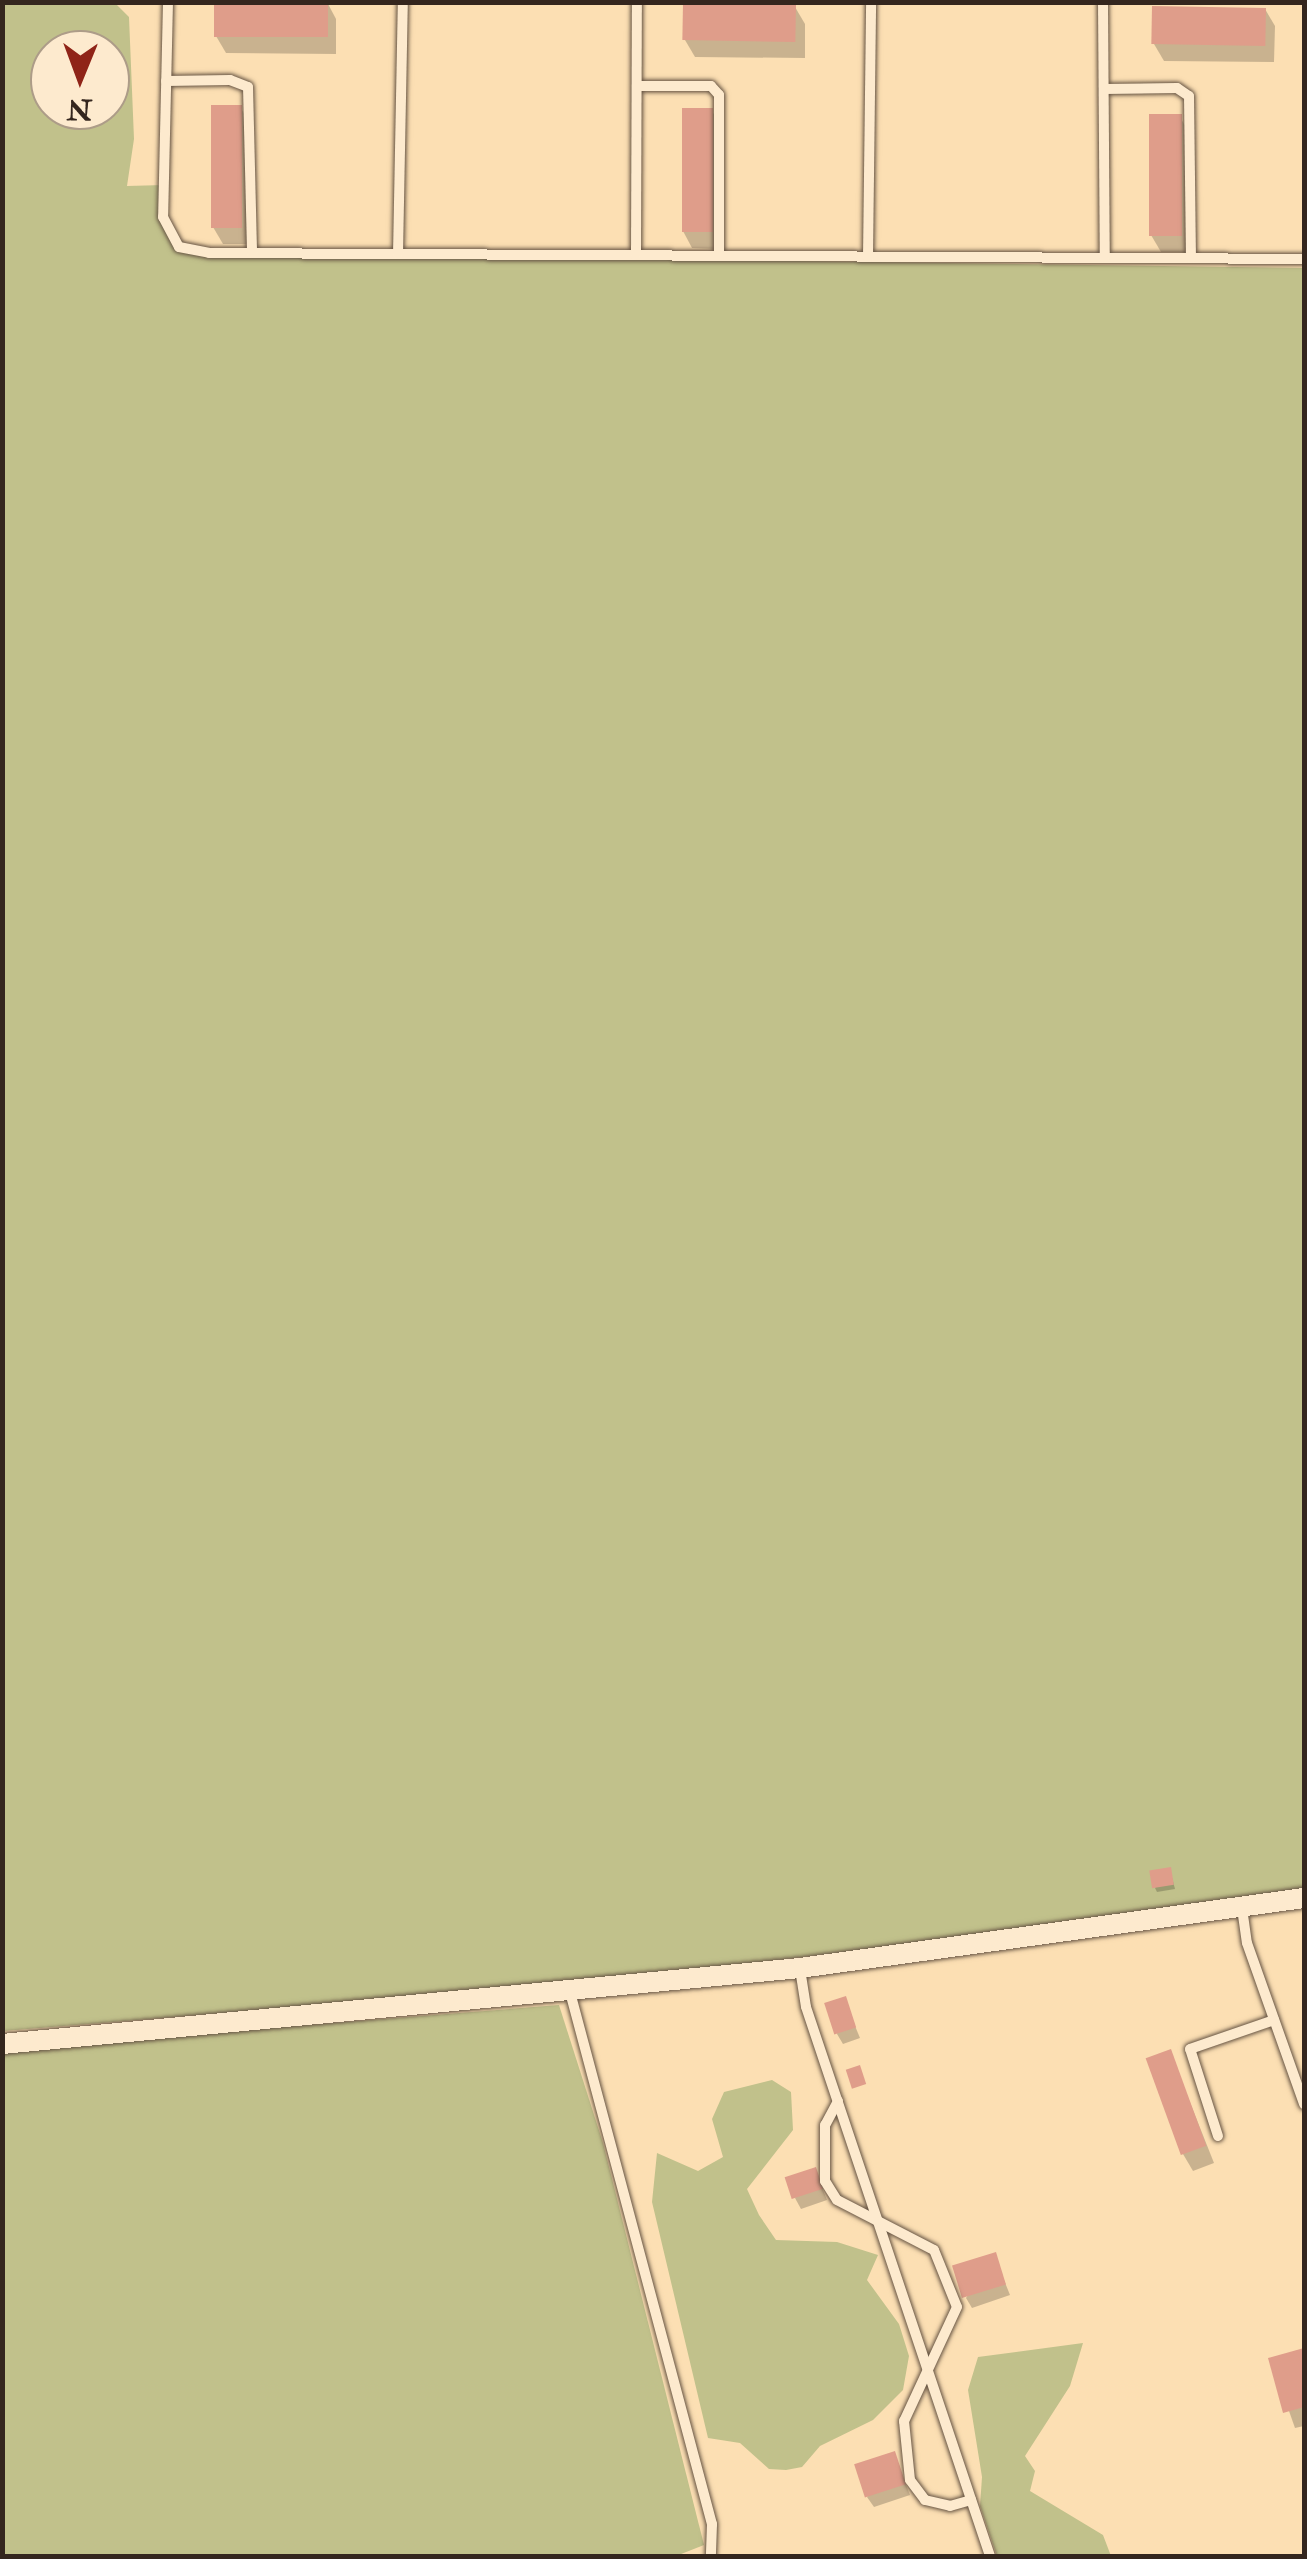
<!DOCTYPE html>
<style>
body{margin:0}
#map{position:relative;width:1307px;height:2559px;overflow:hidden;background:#fcdfb3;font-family:"IM FELL Double Pica",serif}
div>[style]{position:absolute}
.green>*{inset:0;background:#c1c18b}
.shadow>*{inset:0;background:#0003}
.building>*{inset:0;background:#df9d8a;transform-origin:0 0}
.roads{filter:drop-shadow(0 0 2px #665443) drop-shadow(0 0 2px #665443)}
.lane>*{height:10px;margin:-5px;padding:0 5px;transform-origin:5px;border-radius:5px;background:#fdeace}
.street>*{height:20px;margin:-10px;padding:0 10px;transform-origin:10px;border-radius:10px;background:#fdeace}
span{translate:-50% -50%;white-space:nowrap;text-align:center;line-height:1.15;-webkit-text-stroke:10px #fdeace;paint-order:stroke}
.frame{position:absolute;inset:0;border:5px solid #34261e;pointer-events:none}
.north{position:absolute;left:30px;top:30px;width:100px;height:100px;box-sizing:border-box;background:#fdeace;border:2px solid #ad9c88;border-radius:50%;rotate:181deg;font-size:28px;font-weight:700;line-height:40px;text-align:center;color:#34261e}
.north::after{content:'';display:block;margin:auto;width:35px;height:45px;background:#8f2418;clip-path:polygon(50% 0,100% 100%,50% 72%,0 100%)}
</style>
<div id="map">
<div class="green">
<div style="clip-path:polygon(evenodd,2px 3px,115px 3px,129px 17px,134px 139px,127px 186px,164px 185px,163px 217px,179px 247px,209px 253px,1304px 268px,1304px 1889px,1040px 1929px,566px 1985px,3px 2031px,2px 3px,50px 50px,110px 50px,110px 110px,50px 110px,50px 50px)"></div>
<div style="clip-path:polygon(559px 2005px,603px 2143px,704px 2545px,676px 2556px,3px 2556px,3px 2049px)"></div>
<div style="clip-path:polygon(772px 2080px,791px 2092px,793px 2130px,747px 2189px,759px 2215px,776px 2240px,837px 2242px,878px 2255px,867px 2280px,899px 2324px,909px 2356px,903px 2390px,873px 2420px,820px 2446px,802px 2467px,786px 2470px,769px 2469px,740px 2443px,708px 2438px,652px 2202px,657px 2153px,698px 2171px,723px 2157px,712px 2119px,724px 2092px)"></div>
<div style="clip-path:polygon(1083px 2343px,1070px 2386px,1025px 2456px,1035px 2471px,1030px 2491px,1103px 2535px,1111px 2556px,997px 2556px,980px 2506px,982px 2477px,968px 2390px,978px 2357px)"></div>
</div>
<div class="shadow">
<div style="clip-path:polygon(327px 2px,336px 19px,336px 54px,226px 53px,216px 36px)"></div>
<div style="clip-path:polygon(795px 7px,805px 24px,805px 58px,695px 57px,685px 40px)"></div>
<div style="clip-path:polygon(1265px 9px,1275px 26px,1274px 62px,1164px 61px,1154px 44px)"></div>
<div style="clip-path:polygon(241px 108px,250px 125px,249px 244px,223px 244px,213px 227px)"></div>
<div style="clip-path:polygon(712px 111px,722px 128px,720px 249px,692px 248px,683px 231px)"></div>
<div style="clip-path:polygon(1180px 117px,1190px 134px,1189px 252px,1161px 252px,1151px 235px)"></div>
<div style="clip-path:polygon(1170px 1870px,1175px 1889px,1157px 1892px,1155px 1888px)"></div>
<div style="clip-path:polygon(844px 1999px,860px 2038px,843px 2044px,837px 2034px)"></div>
<div style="clip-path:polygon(1170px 2052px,1214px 2163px,1193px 2171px,1183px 2154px)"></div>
<div style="clip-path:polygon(815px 2170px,827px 2200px,801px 2209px,795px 2198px)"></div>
<div style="clip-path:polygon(994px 2255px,1010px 2295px,972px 2308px,966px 2298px)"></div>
<div style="clip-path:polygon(1304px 2350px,1304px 2426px,1295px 2428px,1271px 2360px)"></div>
<div style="clip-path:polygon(894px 2454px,910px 2495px,874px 2507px,867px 2497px)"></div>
</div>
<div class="building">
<div style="left:214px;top:2px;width:114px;height:35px"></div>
<div style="left:683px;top:3px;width:113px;height:37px;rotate:1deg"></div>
<div style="left:1152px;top:6px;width:114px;height:38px;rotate:1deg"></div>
<div style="left:211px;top:105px;width:31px;height:123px"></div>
<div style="left:682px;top:108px;width:31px;height:124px"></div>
<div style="left:1149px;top:114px;width:33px;height:122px"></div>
<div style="left:1171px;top:1867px;width:18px;height:22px;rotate:81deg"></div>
<div style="left:846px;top:1996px;width:33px;height:23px;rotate:72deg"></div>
<div style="left:1171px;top:2049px;width:103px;height:27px;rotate:70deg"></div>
<div style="left:860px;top:2065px;width:20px;height:15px;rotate:72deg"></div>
<div style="left:816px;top:2167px;width:23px;height:33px;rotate:72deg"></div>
<div style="left:996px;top:2252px;width:34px;height:46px;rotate:73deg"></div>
<div style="clip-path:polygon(1304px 2348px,1304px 2407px,1283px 2413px,1268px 2358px)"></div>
<div style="left:895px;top:2451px;width:35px;height:43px;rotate:72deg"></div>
</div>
<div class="roads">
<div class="lane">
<div style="left:168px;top:2px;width:215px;rotate:91.3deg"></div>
<div style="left:163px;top:217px;width:34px;rotate:62deg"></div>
<div style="left:179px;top:247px;width:31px;rotate:11deg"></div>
<div style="left:209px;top:253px;width:1095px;rotate:0.31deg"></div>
<div style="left:1103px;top:2px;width:256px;rotate:89.6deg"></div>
<div style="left:166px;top:81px;width:64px;rotate:-0.9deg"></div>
<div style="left:230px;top:80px;width:19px;rotate:21deg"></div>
<div style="left:248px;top:87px;width:166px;rotate:88.6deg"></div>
<div style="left:637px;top:86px;width:74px"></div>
<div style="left:711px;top:86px;width:12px;rotate:48deg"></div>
<div style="left:719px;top:95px;width:161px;rotate:90deg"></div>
<div style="left:1104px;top:89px;width:73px;rotate:-0.8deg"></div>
<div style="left:1177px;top:88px;width:14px;rotate:34deg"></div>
<div style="left:1189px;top:96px;width:162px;rotate:89.3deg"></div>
<div style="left:398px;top:254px;width:252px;rotate:-88.9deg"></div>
<div style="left:636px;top:255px;width:253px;rotate:-89.8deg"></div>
<div style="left:868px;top:257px;width:255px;rotate:-89.3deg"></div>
<div style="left:1242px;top:1908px;width:35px;rotate:82deg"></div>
<div style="left:1247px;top:1943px;width:171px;rotate:70.5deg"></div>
<div style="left:800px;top:1969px;width:38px;rotate:81deg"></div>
<div style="left:806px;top:2007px;width:579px;rotate:71.47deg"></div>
<div style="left:570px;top:1992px;width:551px;rotate:75.06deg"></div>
<div style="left:712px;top:2524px;width:32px;rotate:92deg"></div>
<div style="left:838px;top:2101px;width:27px;rotate:118deg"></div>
<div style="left:825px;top:2125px;width:56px;rotate:90deg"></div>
<div style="left:825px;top:2181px;width:22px;rotate:58deg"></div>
<div style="left:837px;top:2200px;width:109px;rotate:27.3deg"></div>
<div style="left:934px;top:2250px;width:61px;rotate:68deg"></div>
<div style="left:957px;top:2307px;width:126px;rotate:114.9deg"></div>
<div style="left:904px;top:2421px;width:59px;rotate:84.2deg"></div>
<div style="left:910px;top:2480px;width:25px;rotate:53deg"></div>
<div style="left:925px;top:2500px;width:26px;rotate:13deg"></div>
<div style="left:950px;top:2506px;width:22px;rotate:-16deg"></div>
<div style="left:1218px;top:2136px;width:91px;rotate:-107.8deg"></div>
<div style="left:1190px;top:2049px;width:89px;rotate:-19deg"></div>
</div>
<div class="street">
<div style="left:2px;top:2044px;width:802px;rotate:-5.44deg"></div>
<div style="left:800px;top:1968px;width:509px;rotate:-7.91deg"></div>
</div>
</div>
<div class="frame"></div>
<div class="north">N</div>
</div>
